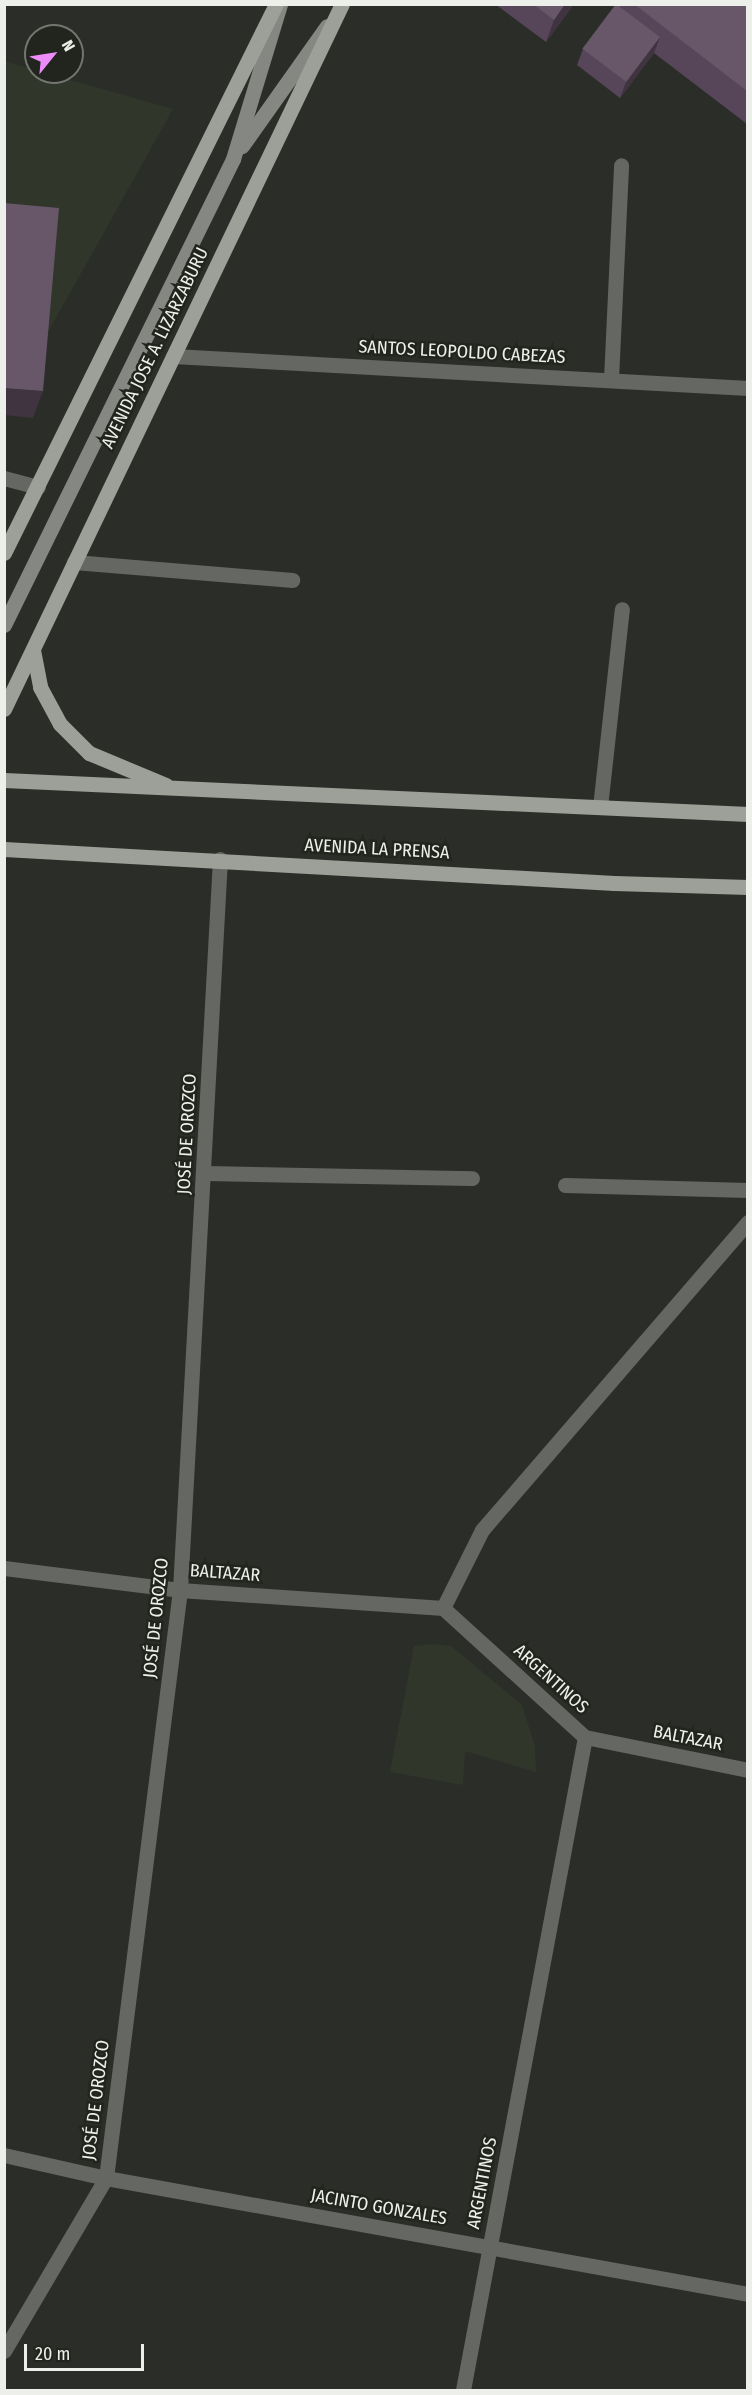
<!DOCTYPE html>
<meta charset="utf-8">
<style>
body{margin:0}
#map{position:relative;width:752px;height:2395px;overflow:hidden;background:#2b2e28;font-family:"Fira Sans Condensed",sans-serif}
div>[style]{position:absolute}
.built>*{inset:0;background:#31362a}
.lane>*{height:15px;margin:-7.5px;padding:0 7.5px;transform-origin:7.5px;border-radius:7.5px;background:#656763}
.street>*{height:15px;margin:-7.5px;padding:0 7.5px;transform-origin:7.5px;border-radius:7.5px;background:#656763}
.secondary>*{height:15px;margin:-7.5px;padding:0 7.5px;transform-origin:7.5px;border-radius:7.5px;background:#848782}
.primary>*{height:15px;margin:-7.5px;padding:0 7.5px;transform-origin:7.5px;border-radius:7.5px;background:#9ca099}
.wall>*{inset:0;background:#574559}
.shaded-wall>*{inset:0;background:#3f343f}
.building>*{inset:0;background:#675769;transform-origin:0 0}
span{translate:-50% -50%;white-space:nowrap;text-align:center;line-height:1.15;-webkit-text-stroke:5px #22251e;paint-order:stroke}
.street-label{font-size:18px;color:#edefea}
.frame{position:absolute;inset:0;border:6px solid #edefea;pointer-events:none}
.north{position:absolute;left:24px;top:24px;width:60px;height:60px;box-sizing:border-box;background:#22251e;border:2px solid #737670;border-radius:50%;rotate:60deg;font-size:16px;font-weight:700;line-height:24px;text-align:center;color:#edefea}
.north::after{content:'';display:block;margin:auto;width:21px;height:27px;background:#ed8cf9;clip-path:polygon(50% 0,100% 100%,50% 72%,0 100%)}
.scale{position:absolute;left:24px;top:2344px;width:120px;height:27px;box-sizing:border-box;border:3px solid #edefea;border-top:0;padding-left:8px;font-size:18px;line-height:21px;white-space:nowrap;color:#edefea;-webkit-text-stroke:4px #22251e;paint-order:stroke}
</style>
<div id="map">
<div class="built">
<div style="clip-path:polygon(4px 61px,173px 109px,5px 409px,4px 409px)"></div>
<div style="clip-path:polygon(436px 1644px,451px 1646px,522px 1705px,535px 1747px,536px 1772px,465px 1751px,463px 1785px,390px 1772px,414px 1646px)"></div>
</div>
<div class="lane">
<div style="left:4px;top:478px;width:35px;rotate:15deg"></div>
</div>
<div class="street">
<div style="left:173px;top:356px;width:576px;rotate:3.19deg"></div>
<div style="left:611px;top:379px;width:214px;rotate:-87.3deg"></div>
<div style="left:74px;top:562px;width:219px;rotate:4.7deg"></div>
<div style="left:600px;top:807px;width:199px;rotate:-83.7deg"></div>
<div style="left:205px;top:1173px;width:267px;rotate:1.1deg"></div>
<div style="left:565px;top:1185px;width:183px;rotate:1.6deg"></div>
<div style="left:4px;top:1568px;width:177px;rotate:7.1deg"></div>
<div style="left:180px;top:1590px;width:264px;rotate:3.9deg"></div>
<div style="left:443px;top:1608px;width:87px;rotate:-63.4deg"></div>
<div style="left:482px;top:1530px;width:407px;rotate:-49.2deg"></div>
<div style="left:443px;top:1608px;width:192px;rotate:42.3deg"></div>
<div style="left:585px;top:1737px;width:166px;rotate:11.4deg"></div>
<div style="left:4px;top:2155px;width:105px;rotate:12.7deg"></div>
<div style="left:106px;top:2178px;width:652px;rotate:10.24deg"></div>
<div style="left:4px;top:2351px;width:201px;rotate:-59.5deg"></div>
<div style="left:106px;top:2178px;width:593px;rotate:-82.83deg"></div>
<div style="left:180px;top:1590px;width:732px;rotate:-86.87deg"></div>
<div style="left:463px;top:2390px;width:664px;rotate:-79.42deg"></div>
</div>
<div class="secondary">
<div style="left:242px;top:146px;width:147px;rotate:-54.7deg"></div>
<div style="left:4px;top:625px;width:519px;rotate:-63.83deg"></div>
<div style="left:233px;top:159px;width:162px;rotate:-73.1deg"></div>
</div>
<div class="primary">
<div style="left:4px;top:553px;width:613px;rotate:-63.64deg"></div>
<div style="left:33px;top:650px;width:38px;rotate:79deg"></div>
<div style="left:40px;top:687px;width:42px;rotate:61.6deg"></div>
<div style="left:60px;top:724px;width:41px;rotate:45deg"></div>
<div style="left:89px;top:753px;width:83px;rotate:22.6deg"></div>
<div style="left:4px;top:709px;width:782px;rotate:-64.39deg"></div>
<div style="left:4px;top:780px;width:745px;rotate:2.62deg"></div>
<div style="left:4px;top:849px;width:611px;rotate:3.19deg"></div>
<div style="left:614px;top:883px;width:134px;rotate:1.7deg"></div>
</div>
<div class="wall">
<div style="clip-path:polygon(495px 4px,574px 4px,546px 42px)"></div>
<div style="clip-path:polygon(616px 4px,747px 4px,747px 124px,654px 53px,620px 98px,577px 65px,583px 49px)"></div>
</div>
<div class="shaded-wall">
<div style="clip-path:polygon(565px 4px,574px 4px,546px 42px,554px 20px)"></div>
<div style="clip-path:polygon(660px 37px,654px 53px,620px 98px,626px 82px)"></div>
<div style="clip-path:polygon(4px 388px,43px 391px,33px 418px,4px 415px)"></div>
</div>
<div class="building">
<div style="clip-path:polygon(533px 4px,565px 4px,554px 20px)"></div>
<div style="left:616px;top:4px;width:55px;height:56px;rotate:37deg"></div>
<div style="clip-path:polygon(634px 4px,747px 4px,747px 91px)"></div>
<div style="clip-path:polygon(4px 203px,59px 208px,43px 391px,4px 388px)"></div>
</div>
<div class="street-label">
<span style="left:155px;top:348px;rotate:-64deg">AVENIDA JOSE A. LIZARZABURU</span>
<span style="left:462px;top:352px;rotate:3deg">SANTOS LEOPOLDO CABEZAS</span>
<span style="left:377px;top:849px;rotate:3deg">AVENIDA LA PRENSA</span>
<span style="left:187px;top:1134px;rotate:-87deg">JOSÉ DE OROZCO</span>
<span style="left:225px;top:1573px;rotate:4deg">BALTAZAR</span>
<span style="left:156px;top:1618px;rotate:-84deg">JOSÉ DE OROZCO</span>
<span style="left:551px;top:1679px;rotate:42deg">ARGENTINOS</span>
<span style="left:688px;top:1738px;rotate:11deg">BALTAZAR</span>
<span style="left:96px;top:2100px;rotate:-83deg">JOSÉ DE OROZCO</span>
<span style="left:482px;top:2183px;rotate:-79deg">ARGENTINOS</span>
<span style="left:379px;top:2207px;rotate:10deg">JACINTO GONZALES</span>
</div>
<div class="frame"></div>
<div class="north">N</div>
<div class="scale">20 m</div>
</div>
